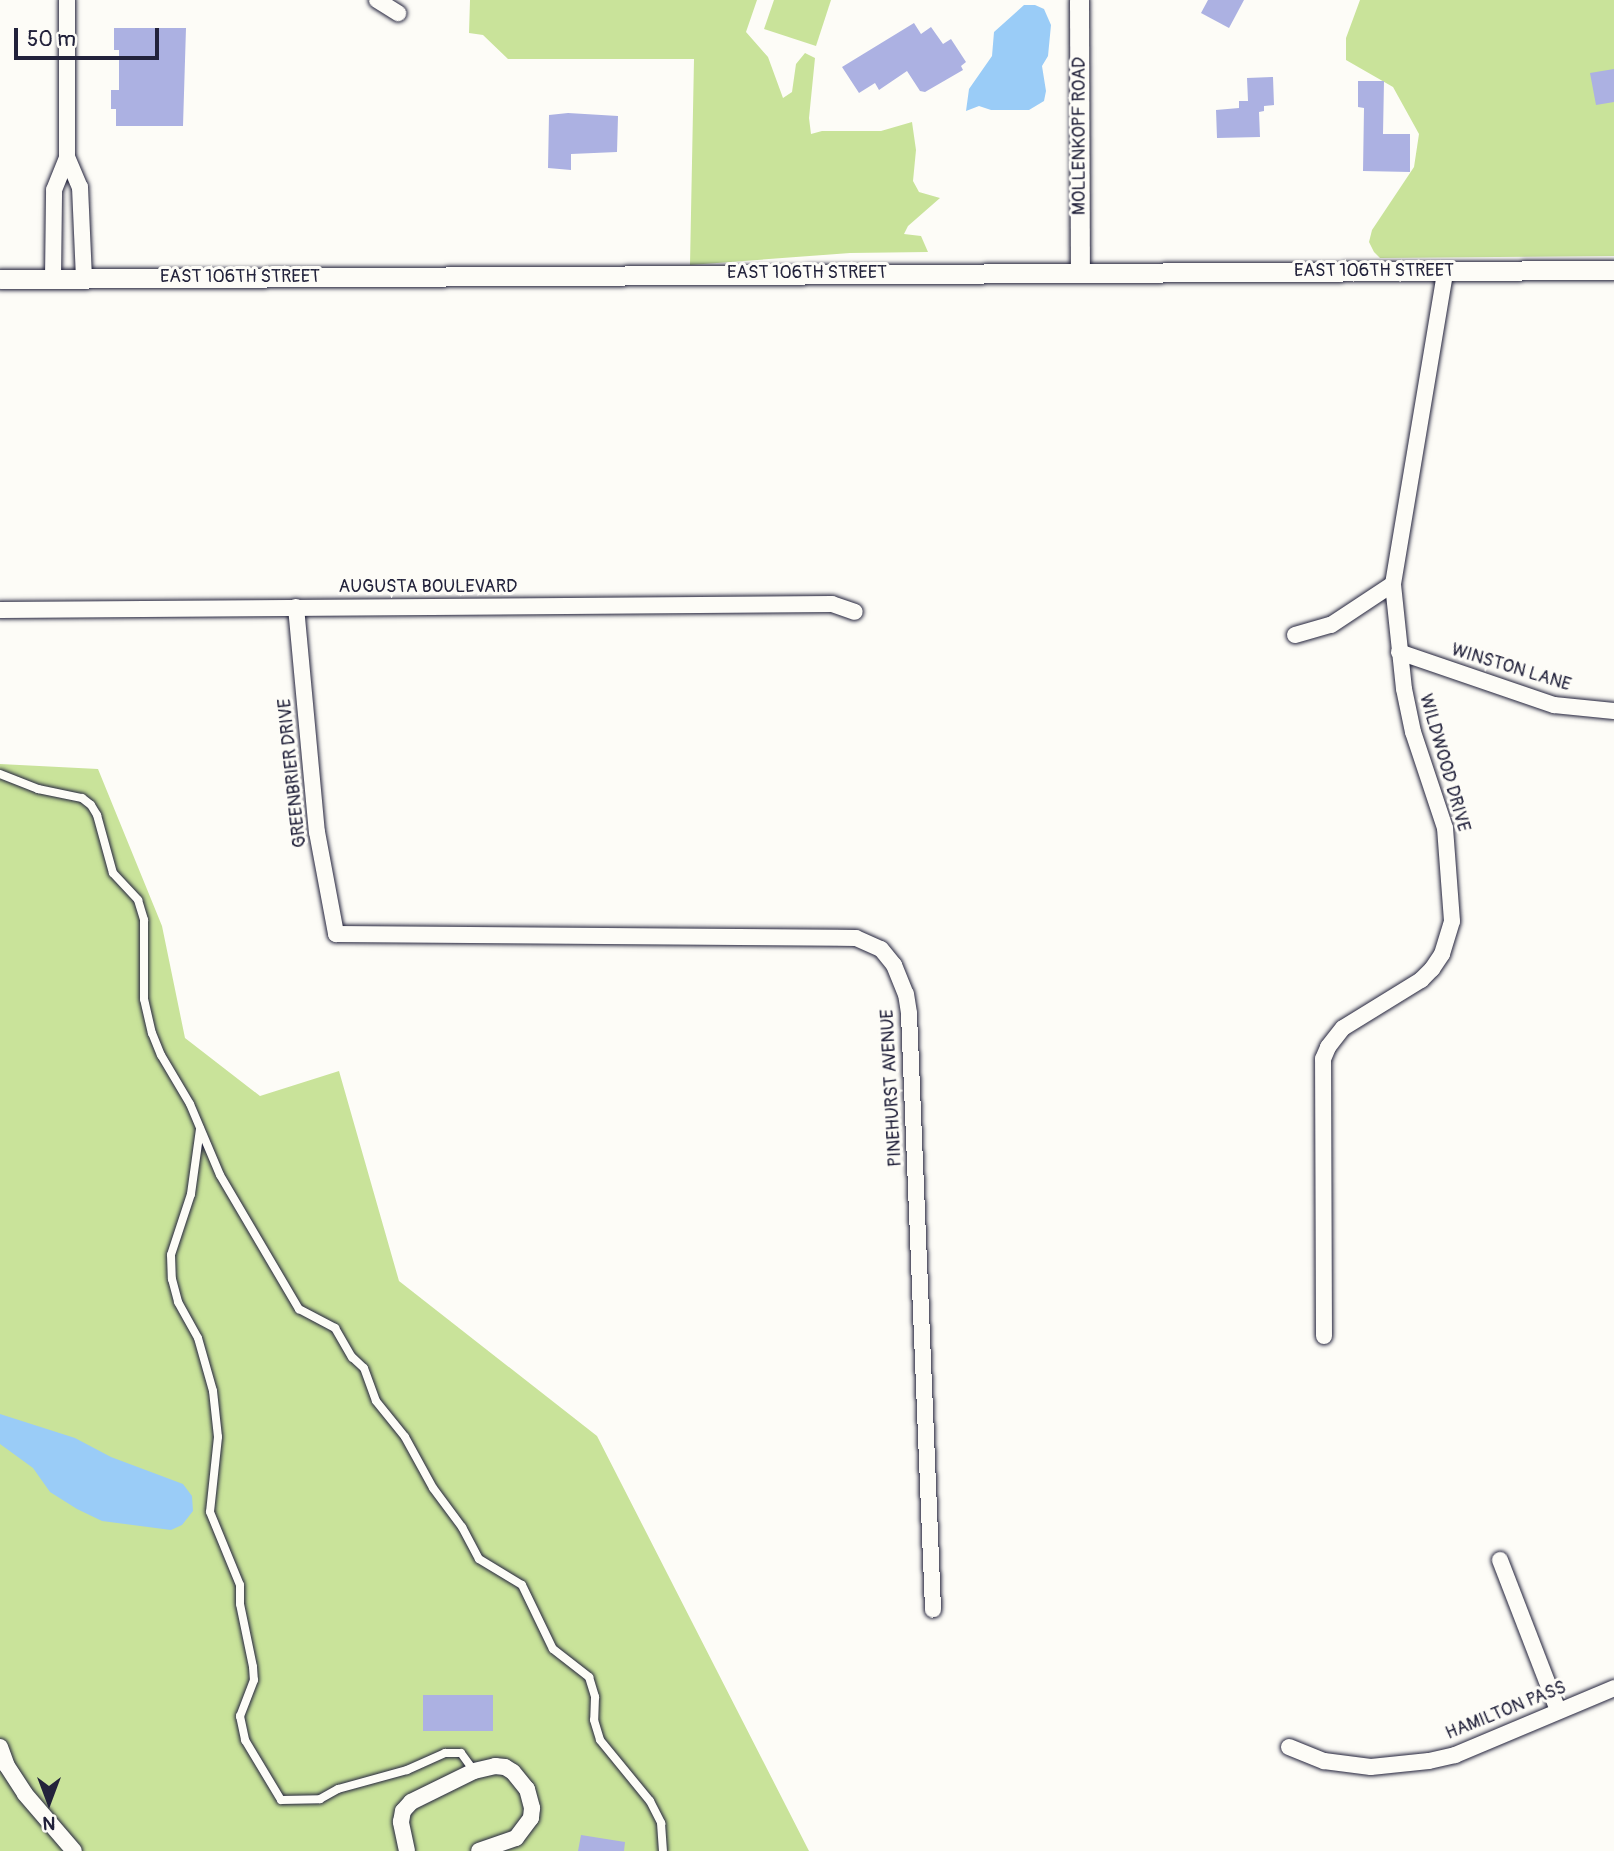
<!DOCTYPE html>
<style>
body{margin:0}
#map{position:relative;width:1614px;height:1851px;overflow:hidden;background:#fdfcf7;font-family:Pangolin,sans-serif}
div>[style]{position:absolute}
.green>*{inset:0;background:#c9e39a}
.water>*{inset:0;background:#9accf7}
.building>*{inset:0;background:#acb1e2;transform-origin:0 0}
.roads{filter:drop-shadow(0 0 2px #22223b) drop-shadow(0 0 2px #22223b)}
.service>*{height:8px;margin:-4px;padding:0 4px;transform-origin:4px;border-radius:4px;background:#fdfcf7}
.minor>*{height:16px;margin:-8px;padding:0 8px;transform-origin:8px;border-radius:8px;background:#fdfcf7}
.tertiary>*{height:19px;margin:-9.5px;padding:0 9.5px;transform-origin:9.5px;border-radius:9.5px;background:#fdfcf7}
span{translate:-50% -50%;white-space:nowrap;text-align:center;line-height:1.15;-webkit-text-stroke:6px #fdfcf7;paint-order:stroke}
.street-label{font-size:18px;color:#22223b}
.north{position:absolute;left:14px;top:1767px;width:70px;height:70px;-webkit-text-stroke:5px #fdfcf7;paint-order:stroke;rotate:180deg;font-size:19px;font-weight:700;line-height:28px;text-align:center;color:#22223b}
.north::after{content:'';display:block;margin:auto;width:24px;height:32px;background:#22223b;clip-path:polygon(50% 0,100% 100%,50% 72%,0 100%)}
.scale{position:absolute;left:14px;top:28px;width:145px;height:32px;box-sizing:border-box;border:4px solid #22223b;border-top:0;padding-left:9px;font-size:21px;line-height:24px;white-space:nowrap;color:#22223b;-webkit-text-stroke:5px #fdfcf7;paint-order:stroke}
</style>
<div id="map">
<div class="green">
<div style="clip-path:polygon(470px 0,757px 0,746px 32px,768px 57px,783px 98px,792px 92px,796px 64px,805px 53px,815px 58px,809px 118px,811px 134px,822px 131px,881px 131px,912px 122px,916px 150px,913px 181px,919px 192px,940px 198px,908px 226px,904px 234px,921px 236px,928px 252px,850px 253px,690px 265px,694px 59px,508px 59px,483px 35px,469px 33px)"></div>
<div style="clip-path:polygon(774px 0,831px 0,816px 46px,764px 29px)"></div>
<div style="clip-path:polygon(1360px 0,1614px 0,1614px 256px,1380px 258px,1374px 252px,1369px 242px,1372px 230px,1414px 167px,1419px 134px,1393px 87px,1346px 60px,1346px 38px)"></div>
<div style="clip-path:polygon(0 764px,98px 769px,162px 926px,185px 1038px,260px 1096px,339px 1071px,399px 1281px,597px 1436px,809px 1851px,0 1851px)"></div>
</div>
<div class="water">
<div style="clip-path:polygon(1024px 5px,1035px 5px,1044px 9px,1051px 25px,1048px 56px,1042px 66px,1046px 91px,1044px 101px,1029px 110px,991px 110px,979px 106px,966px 111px,969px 89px,992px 56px,994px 32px)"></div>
<div style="clip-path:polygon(0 1414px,75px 1438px,111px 1457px,183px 1484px,192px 1496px,193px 1511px,182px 1525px,171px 1530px,102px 1521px,77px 1509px,50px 1492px,33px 1468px,0 1444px)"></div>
</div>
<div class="building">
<div style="clip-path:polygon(1208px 0,1244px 0,1229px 28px,1201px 13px)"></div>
<div style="clip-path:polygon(914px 23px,921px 34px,931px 27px,943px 44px,951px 39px,966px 62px,961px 66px,963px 70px,925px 92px,920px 91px,907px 71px,879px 90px,875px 83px,859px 93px,842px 67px)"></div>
<div style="clip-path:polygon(114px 28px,186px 28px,183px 126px,116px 126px,116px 109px,111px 109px,111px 90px,119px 90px,119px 50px,114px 50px)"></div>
<div style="clip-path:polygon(1614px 69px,1614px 102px,1596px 105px,1590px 73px)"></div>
<div style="clip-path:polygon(1273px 77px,1274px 105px,1264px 106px,1264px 111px,1259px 112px,1260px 137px,1217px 138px,1216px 110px,1239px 108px,1239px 101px,1248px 101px,1247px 78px)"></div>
<div style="clip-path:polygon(1358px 81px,1384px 81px,1383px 134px,1410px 134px,1410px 172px,1363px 171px,1364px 108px,1358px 107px)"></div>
<div style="clip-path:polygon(568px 113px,618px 116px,617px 152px,571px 154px,571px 170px,548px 168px,549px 115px)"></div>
<div style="left:423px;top:1695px;width:70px;height:36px"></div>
<div style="clip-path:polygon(581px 1835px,625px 1842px,624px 1851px,578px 1851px)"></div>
</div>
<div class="roads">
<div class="service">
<div style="left:0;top:774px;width:41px;rotate:21.5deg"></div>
<div style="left:38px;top:789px;width:45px;rotate:11.6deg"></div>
<div style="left:82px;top:798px;width:11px;rotate:38deg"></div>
<div style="left:91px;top:805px;width:12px;rotate:59deg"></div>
<div style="left:97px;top:815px;width:60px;rotate:74.6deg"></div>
<div style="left:113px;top:873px;width:37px;rotate:47deg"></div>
<div style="left:138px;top:900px;width:21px;rotate:73deg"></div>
<div style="left:144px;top:920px;width:79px;rotate:90deg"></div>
<div style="left:144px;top:999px;width:35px;rotate:77deg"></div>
<div style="left:152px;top:1033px;width:24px;rotate:68deg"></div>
<div style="left:161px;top:1055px;width:57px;rotate:59.4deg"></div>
<div style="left:190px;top:1104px;width:77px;rotate:67.1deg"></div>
<div style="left:220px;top:1175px;width:156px;rotate:59.5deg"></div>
<div style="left:299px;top:1309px;width:41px;rotate:27.8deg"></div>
<div style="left:335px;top:1328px;width:34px;rotate:60deg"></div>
<div style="left:352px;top:1357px;width:16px;rotate:43deg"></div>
<div style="left:364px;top:1368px;width:35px;rotate:70deg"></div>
<div style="left:376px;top:1401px;width:46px;rotate:51.1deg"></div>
<div style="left:405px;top:1437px;width:58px;rotate:61.2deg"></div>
<div style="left:433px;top:1488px;width:49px;rotate:53.4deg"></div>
<div style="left:462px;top:1527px;width:36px;rotate:62deg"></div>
<div style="left:479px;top:1559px;width:50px;rotate:31.2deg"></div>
<div style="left:522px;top:1585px;width:71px;rotate:64.2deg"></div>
<div style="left:553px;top:1649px;width:46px;rotate:37.9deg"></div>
<div style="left:589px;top:1677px;width:21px;rotate:73deg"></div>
<div style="left:595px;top:1697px;width:23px;rotate:92deg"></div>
<div style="left:594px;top:1720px;width:21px;rotate:73deg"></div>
<div style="left:600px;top:1740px;width:79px;rotate:50.7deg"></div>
<div style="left:650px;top:1801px;width:25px;rotate:63deg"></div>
<div style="left:661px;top:1823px;width:28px;rotate:86deg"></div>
<div style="left:200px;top:1129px;width:66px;rotate:97.9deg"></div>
<div style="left:191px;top:1194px;width:64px;rotate:108.2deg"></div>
<div style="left:171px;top:1255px;width:24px;rotate:88deg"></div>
<div style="left:172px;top:1279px;width:24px;rotate:75deg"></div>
<div style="left:178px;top:1302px;width:41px;rotate:60.9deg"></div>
<div style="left:198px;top:1338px;width:55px;rotate:74.2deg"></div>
<div style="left:213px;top:1391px;width:46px;rotate:83.8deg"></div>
<div style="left:218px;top:1437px;width:75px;rotate:96.1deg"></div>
<div style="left:210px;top:1512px;width:79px;rotate:67.7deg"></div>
<div style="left:240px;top:1585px;width:19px;rotate:90deg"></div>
<div style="left:240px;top:1604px;width:64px;rotate:78.3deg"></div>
<div style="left:253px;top:1667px;width:13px;rotate:86deg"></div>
<div style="left:254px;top:1680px;width:39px;rotate:111deg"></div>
<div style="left:240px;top:1716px;width:25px;rotate:78deg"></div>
<div style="left:245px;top:1740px;width:70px;rotate:59deg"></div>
<div style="left:281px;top:1800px;width:39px;rotate:-1deg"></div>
<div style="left:320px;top:1799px;width:21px;rotate:-29deg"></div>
<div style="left:338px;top:1789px;width:72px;rotate:-15.4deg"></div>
<div style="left:407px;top:1770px;width:42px;rotate:-24.1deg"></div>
<div style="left:445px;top:1753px;width:16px"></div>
<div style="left:461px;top:1753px;width:22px;rotate:54deg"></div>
</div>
<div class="minor">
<div style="left:377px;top:0;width:25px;rotate:32deg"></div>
<div style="left:67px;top:157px;width:33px;rotate:67deg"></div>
<div style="left:80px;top:187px;width:91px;rotate:87.5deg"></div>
<div style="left:53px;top:278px;width:88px;rotate:-89.3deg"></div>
<div style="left:54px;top:190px;width:35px;rotate:-68deg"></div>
<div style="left:67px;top:157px;width:157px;rotate:-90deg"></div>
<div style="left:296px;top:607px;width:226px;rotate:84.7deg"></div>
<div style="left:317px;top:832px;width:104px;rotate:79.4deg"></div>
<div style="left:336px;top:934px;width:520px;rotate:0.44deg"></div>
<div style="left:856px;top:938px;width:27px;rotate:24deg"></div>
<div style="left:881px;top:949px;width:21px;rotate:51deg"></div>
<div style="left:894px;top:965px;width:31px;rotate:68deg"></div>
<div style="left:906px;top:994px;width:20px;rotate:81deg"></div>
<div style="left:909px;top:1014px;width:596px;rotate:87.69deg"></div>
<div style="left:0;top:610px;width:832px;rotate:-0.41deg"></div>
<div style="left:832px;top:604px;width:24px;rotate:19deg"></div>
<div style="left:1295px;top:635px;width:37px;rotate:-16deg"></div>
<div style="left:1331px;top:625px;width:74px;rotate:-33.5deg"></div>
<div style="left:1399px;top:652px;width:164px;rotate:18.9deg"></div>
<div style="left:1554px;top:705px;width:60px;rotate:5.7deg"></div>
<div style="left:1324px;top:1336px;width:277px;rotate:-90.2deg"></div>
<div style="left:1323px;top:1059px;width:13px;rotate:-67deg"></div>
<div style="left:1328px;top:1047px;width:24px;rotate:-52deg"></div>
<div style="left:1343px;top:1028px;width:92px;rotate:-31.6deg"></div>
<div style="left:1421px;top:980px;width:16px;rotate:-45deg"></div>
<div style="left:1432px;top:969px;width:18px;rotate:-56deg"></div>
<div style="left:1442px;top:954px;width:34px;rotate:-73deg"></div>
<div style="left:1452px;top:921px;width:93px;rotate:-94.3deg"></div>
<div style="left:1445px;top:828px;width:101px;rotate:-108.4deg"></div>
<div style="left:1413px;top:732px;width:44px;rotate:-101.8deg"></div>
<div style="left:1404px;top:689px;width:106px;rotate:-96deg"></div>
<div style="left:1393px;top:584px;width:316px;rotate:-80.5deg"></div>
<div style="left:1500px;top:1560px;width:161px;rotate:68.9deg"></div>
<div style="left:0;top:1747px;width:20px;rotate:70deg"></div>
<div style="left:7px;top:1766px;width:33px;rotate:57deg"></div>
<div style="left:25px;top:1794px;width:75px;rotate:49.3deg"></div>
<div style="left:1289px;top:1747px;width:38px;rotate:22deg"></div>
<div style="left:1324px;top:1761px;width:47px;rotate:7.3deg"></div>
<div style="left:1371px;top:1767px;width:58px;rotate:-5.9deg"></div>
<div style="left:1429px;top:1761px;width:27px;rotate:-13deg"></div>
<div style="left:1455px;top:1755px;width:173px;rotate:-22.8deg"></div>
<div style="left:407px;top:1851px;width:30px;rotate:-102deg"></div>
<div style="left:401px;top:1822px;width:11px;rotate:-80deg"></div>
<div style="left:403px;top:1811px;width:12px;rotate:-48deg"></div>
<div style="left:411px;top:1802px;width:70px;rotate:-26.2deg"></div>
<div style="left:474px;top:1771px;width:22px;rotate:-13deg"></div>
<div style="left:495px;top:1766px;width:10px;rotate:6deg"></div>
<div style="left:505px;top:1767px;width:9px;rotate:32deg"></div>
<div style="left:513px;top:1772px;width:22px;rotate:51deg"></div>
<div style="left:527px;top:1789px;width:20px;rotate:75deg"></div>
<div style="left:532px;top:1808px;width:10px;rotate:96deg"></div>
<div style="left:531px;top:1818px;width:25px;rotate:127deg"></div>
<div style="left:516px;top:1838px;width:39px;rotate:161deg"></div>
</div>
<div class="tertiary">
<div style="left:1079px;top:0;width:271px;rotate:89.8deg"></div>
<div style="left:0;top:279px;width:1614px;rotate:-0.32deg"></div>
</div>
</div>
<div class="street-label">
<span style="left:1080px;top:136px;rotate:-90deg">MOLLENKOPF ROAD</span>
<span style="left:1374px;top:271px">EAST 106TH STREET</span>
<span style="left:807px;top:273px">EAST 106TH STREET</span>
<span style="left:240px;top:277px">EAST 106TH STREET</span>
<span style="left:428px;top:587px">AUGUSTA BOULEVARD</span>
<span style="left:1511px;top:668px;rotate:17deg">WINSTON LANE</span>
<span style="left:1444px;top:763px;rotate:74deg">WILDWOOD DRIVE</span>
<span style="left:293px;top:773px;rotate:-96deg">GREENBRIER DRIVE</span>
<span style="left:892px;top:1088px;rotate:-93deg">PINEHURST AVENUE</span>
<span style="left:1506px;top:1711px;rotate:-22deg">HAMILTON PASS</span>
</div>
<div class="north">N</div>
<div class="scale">50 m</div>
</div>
